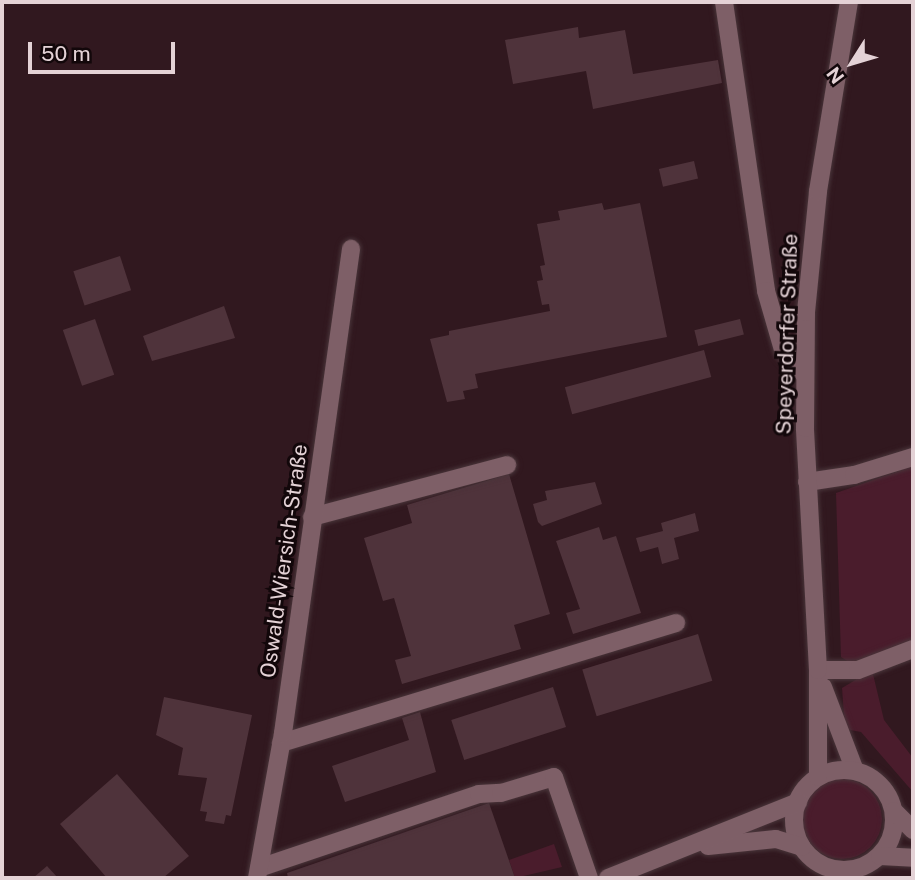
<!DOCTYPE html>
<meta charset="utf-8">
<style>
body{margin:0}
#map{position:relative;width:915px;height:880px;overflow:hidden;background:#31181f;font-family:"Public Sans",sans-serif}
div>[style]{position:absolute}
.green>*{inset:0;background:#4a1c2c}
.round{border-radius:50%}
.building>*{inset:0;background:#4f333b;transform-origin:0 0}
.roads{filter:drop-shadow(0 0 2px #49353a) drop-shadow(0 0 2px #49353a)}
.minor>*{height:18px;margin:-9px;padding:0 9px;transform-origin:9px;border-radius:9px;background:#7e5f67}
.minor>.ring{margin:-9px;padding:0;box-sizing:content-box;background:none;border:18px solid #7e5f67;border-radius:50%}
span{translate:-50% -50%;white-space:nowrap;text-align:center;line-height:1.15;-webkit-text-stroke:6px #12070a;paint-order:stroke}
.street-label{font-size:21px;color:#e4d2d6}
.frame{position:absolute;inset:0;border:4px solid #e4d2d6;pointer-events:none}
.north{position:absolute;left:817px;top:28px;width:70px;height:70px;-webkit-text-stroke:5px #12070a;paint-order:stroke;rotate:233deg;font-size:19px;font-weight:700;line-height:28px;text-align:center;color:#e4d2d6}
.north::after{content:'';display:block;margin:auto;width:24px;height:32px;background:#e4d2d6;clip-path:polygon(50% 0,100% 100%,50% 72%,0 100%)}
.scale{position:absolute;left:28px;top:42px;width:147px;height:32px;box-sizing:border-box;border:4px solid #e4d2d6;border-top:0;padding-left:9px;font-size:21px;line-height:24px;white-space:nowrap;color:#e4d2d6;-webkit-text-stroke:5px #12070a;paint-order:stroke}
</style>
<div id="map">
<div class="green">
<div style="clip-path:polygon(913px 466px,913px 643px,856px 667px,841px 657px,836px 493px)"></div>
<div style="clip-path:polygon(872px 670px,884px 720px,913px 758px,913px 792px,861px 732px,845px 729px,842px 688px)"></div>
<div class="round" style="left:802px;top:779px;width:80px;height:80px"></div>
<div style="clip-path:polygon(554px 844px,562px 867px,515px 878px,509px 860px)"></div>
</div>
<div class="building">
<div style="clip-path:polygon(578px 27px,579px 38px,625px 30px,633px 74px,718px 60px,722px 83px,593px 109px,586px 71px,513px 84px,505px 40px)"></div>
<div style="left:694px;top:161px;width:18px;height:36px;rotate:77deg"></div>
<div style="clip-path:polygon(602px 203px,604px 210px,640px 203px,667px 337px,475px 374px,478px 388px,463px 391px,465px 399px,447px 402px,430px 339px,449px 335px,449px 331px,550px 311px,549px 304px,542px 305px,537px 281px,543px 280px,540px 266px,545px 265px,537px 224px,560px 220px,558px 211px)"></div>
<div style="left:120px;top:256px;width:36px;height:49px;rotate:72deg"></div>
<div style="clip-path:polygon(224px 306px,235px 338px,152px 361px,143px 336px)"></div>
<div style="left:95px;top:319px;width:59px;height:34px;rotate:71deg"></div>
<div style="left:740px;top:319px;width:16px;height:47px;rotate:76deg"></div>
<div style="left:704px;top:350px;width:28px;height:144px;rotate:75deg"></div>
<div style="clip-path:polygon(509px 474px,550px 614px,514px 625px,521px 649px,402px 684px,395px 660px,411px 656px,394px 598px,383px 601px,364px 538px,412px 523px,407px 505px)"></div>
<div style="clip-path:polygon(595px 482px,602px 504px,542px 526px,538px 522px,533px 504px,547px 500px,545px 491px)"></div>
<div style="clip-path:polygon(695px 513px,699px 531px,674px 538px,679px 559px,662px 564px,658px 547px,640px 552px,636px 538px,663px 531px,661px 523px)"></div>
<div style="clip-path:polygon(599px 527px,603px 540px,616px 536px,641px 613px,573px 634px,566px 613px,580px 609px,556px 541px)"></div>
<div style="left:698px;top:634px;width:49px;height:121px;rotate:73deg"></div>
<div style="left:553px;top:687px;width:42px;height:107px;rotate:72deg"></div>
<div style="clip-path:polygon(164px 697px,252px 715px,231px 816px,226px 815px,224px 824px,205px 821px,207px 812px,200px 811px,207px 778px,178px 775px,183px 748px,156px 735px)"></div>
<div style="clip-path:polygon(420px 712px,436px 772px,345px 802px,332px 766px,409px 740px,402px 718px)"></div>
<div style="clip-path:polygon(117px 774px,189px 856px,163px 878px,107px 878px,60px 824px)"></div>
<div style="clip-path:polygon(489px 803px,515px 878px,288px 878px,287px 873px)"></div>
<div style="clip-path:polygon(47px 866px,58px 878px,33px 878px)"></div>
</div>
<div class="roads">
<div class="minor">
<div style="left:724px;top:2px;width:292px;rotate:81.7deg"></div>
<div style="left:766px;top:291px;width:61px;rotate:73.9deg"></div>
<div style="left:783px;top:350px;width:32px;rotate:49deg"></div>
<div style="left:807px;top:482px;width:48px;rotate:-8.5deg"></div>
<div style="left:854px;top:475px;width:62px;rotate:-17deg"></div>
<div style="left:312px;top:517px;width:202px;rotate:-14.9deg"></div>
<div style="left:818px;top:670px;width:40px"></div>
<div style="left:858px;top:670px;width:59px;rotate:-20.9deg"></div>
<div style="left:823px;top:687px;width:90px;rotate:69.1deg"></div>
<div style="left:281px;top:743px;width:413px;rotate:-16.9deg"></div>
<div class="ring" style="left:794px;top:770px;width:82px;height:82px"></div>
<div style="left:818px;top:777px;width:107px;rotate:-90deg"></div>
<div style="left:818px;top:670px;width:242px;rotate:-93.1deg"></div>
<div style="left:805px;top:428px;width:116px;rotate:-89.5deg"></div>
<div style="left:806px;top:312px;width:122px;rotate:-84.3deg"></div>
<div style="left:818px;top:191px;width:192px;rotate:-80.7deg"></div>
<div style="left:894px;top:811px;width:27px;rotate:45deg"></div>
<div style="left:708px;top:846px;width:68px;rotate:-5.9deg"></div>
<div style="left:776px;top:839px;width:27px;rotate:17deg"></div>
<div style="left:880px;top:856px;width:33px;rotate:3deg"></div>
<div style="left:259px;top:868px;width:232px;rotate:-18.6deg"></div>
<div style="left:479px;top:794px;width:22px;rotate:-3deg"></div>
<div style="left:501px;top:793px;width:55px;rotate:-16.8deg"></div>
<div style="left:554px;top:777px;width:107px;rotate:70.9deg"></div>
<div style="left:257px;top:878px;width:147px;rotate:-79.8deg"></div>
<div style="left:283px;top:733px;width:489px;rotate:-82deg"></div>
<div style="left:608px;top:878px;width:205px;rotate:-21.8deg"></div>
</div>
</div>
<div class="street-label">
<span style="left:787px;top:334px;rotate:-88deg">Speyerdorfer Straße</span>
<span style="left:284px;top:561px;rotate:-82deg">Oswald-Wiersich-Straße</span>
</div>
<div class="frame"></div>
<div class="north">N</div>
<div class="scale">50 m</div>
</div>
